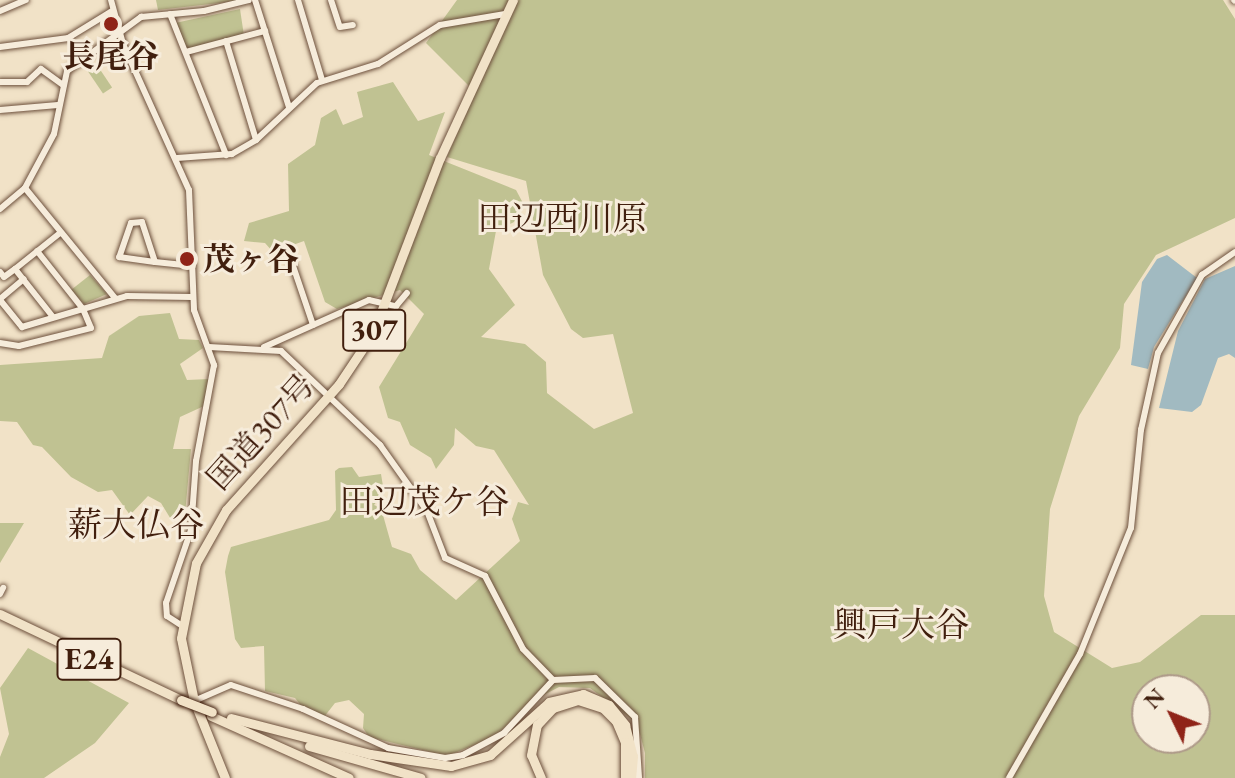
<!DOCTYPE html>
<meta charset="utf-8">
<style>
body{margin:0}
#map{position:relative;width:1235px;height:778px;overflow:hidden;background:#f1e2c7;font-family:"EB Garamond","Noto Serif JP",serif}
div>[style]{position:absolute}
.green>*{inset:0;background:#c0c292;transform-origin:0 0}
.water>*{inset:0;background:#a1bac1}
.roads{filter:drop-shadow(0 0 2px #6d503c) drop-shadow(0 0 2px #6d503c)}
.minor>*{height:6px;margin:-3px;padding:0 3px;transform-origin:3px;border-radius:3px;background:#f6ecdb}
.highway>*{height:9px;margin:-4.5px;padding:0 4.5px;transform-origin:4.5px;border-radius:4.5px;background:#f1e2c7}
.bridges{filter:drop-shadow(0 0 2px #411f0e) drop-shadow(0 0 2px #411f0e)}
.highway-bridge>*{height:9px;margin:-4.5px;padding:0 4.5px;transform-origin:4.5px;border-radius:4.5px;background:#f1e2c7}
.dots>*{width:22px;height:22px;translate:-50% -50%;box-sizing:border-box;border:4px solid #f6ecdb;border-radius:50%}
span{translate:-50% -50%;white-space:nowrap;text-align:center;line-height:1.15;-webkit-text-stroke:6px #f6ecdb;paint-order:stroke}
.shield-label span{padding:2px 6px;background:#f6ecdb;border:2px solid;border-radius:6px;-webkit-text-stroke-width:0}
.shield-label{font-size:30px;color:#411f0e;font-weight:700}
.poi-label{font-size:32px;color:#411f0e;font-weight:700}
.left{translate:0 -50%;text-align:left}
.street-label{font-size:32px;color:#411f0e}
.neighbourhood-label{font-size:34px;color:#411f0e}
.north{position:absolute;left:1131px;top:674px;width:80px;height:80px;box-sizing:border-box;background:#f6ecdb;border:2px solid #ae9a89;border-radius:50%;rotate:313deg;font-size:22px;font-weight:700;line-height:32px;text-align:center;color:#411f0e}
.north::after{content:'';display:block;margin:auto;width:28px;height:36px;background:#8f2418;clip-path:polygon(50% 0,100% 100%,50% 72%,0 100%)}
</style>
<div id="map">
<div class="green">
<div style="clip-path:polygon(156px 0,236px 0,237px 1px,158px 10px)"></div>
<div style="clip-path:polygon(evenodd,457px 0,1223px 0,1235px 19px,1235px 218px,1156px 255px,1124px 304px,1120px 348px,1079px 416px,1050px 509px,1044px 596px,1054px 632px,1112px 668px,1140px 662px,1201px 615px,1235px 615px,1235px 778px,645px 778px,645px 753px,637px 723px,590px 688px,559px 687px,534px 700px,494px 737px,447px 756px,369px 737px,363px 728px,364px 714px,349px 700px,335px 703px,324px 717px,306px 712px,295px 698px,265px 691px,264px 646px,241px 648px,235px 639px,225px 572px,228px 556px,231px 547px,329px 520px,336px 510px,335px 471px,339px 468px,352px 467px,359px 477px,381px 474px,384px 492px,374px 505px,381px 508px,392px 547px,411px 554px,420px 570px,456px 600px,520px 541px,512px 519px,518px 502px,529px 505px,494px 450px,476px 446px,455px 428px,454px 445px,436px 469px,431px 458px,410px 445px,400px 422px,388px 418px,379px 387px,424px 314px,400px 290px,337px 309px,325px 302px,304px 241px,273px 252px,265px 243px,244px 241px,249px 223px,289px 211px,288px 164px,315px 145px,321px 118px,336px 109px,343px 125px,363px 117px,357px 92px,393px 82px,418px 121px,445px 112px,429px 155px,516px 190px,524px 205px,514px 222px,496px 231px,489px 269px,515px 305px,481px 337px,525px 344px,546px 362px,547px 393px,594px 429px,633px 413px,613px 334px,583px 338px,571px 329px,543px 275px,526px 181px,447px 157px,475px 92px,426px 43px,457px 0,1147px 690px,1195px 690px,1195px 738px,1147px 738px,1147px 690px)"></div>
<div style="clip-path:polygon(240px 9px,244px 36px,186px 52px,175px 23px)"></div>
<div style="left:97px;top:65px;width:27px;height:11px;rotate:56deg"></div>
<div style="clip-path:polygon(90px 275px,107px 294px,84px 304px,71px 290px)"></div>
<div style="clip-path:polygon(170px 313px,179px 339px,199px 340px,203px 348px,180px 364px,187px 380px,209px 379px,204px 406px,180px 417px,173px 449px,191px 449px,184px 525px,172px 521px,161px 503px,148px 496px,130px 515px,112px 490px,98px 492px,71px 477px,42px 447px,33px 445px,17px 422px,0 421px,0 365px,102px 358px,109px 336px,139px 316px)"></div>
<div style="clip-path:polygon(0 523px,24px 523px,0 563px)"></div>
<div style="clip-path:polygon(28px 648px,129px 703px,95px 743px,44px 778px,0 778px,0 757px,9px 734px,0 688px)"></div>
</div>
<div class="water">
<div style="clip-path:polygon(1167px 255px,1197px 278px,1154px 347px,1148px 369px,1131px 365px,1142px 282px,1157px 259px)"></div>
<div style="clip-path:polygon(1235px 266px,1235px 358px,1229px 354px,1218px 358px,1201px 405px,1192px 412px,1159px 408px,1178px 331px,1205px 279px)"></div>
</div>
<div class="roads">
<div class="minor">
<div style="left:111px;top:0;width:46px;rotate:74.7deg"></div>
<div style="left:123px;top:44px;width:160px;rotate:65.7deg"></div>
<div style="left:189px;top:190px;width:120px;rotate:87.6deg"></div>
<div style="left:194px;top:310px;width:59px;rotate:70deg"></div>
<div style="left:214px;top:365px;width:98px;rotate:100.6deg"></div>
<div style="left:196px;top:461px;width:69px;rotate:94.1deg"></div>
<div style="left:191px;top:530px;width:77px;rotate:108.9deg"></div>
<div style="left:166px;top:603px;width:13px;rotate:86deg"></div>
<div style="left:167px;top:616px;width:17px;rotate:33deg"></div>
<div style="left:255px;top:0;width:112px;rotate:72.4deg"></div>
<div style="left:298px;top:0;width:84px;rotate:73.3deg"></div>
<div style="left:331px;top:0;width:28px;rotate:72deg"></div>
<div style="left:340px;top:27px;width:13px;rotate:-9deg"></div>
<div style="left:1234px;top:0;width:1px;rotate:45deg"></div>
<div style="left:0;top:11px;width:28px;rotate:-23deg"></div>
<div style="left:170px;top:14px;width:152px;rotate:68.3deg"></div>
<div style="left:226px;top:41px;width:103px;rotate:73.1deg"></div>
<div style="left:0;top:47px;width:69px;rotate:-7.5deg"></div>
<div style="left:68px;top:38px;width:52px;rotate:-31.5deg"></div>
<div style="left:186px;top:52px;width:82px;rotate:-14.9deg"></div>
<div style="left:0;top:82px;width:27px"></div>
<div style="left:27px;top:82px;width:19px;rotate:-43deg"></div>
<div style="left:41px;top:69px;width:27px;rotate:36deg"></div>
<div style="left:0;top:110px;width:58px;rotate:-4.9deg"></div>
<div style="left:177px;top:158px;width:55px;rotate:-4.2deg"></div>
<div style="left:232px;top:154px;width:28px;rotate:-30deg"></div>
<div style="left:256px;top:140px;width:83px;rotate:-43.1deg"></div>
<div style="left:317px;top:83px;width:64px;rotate:-17.3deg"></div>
<div style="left:378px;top:64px;width:73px;rotate:-32.2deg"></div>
<div style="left:440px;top:25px;width:66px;rotate:-9.6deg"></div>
<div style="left:25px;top:188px;width:142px;rotate:50.7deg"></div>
<div style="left:0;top:209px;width:33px;rotate:-40deg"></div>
<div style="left:25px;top:188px;width:61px;rotate:-61.8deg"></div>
<div style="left:54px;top:134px;width:64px;rotate:-78.3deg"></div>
<div style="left:67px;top:71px;width:92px;rotate:-36.1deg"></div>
<div style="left:141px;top:17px;width:63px;rotate:-5.4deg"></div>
<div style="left:204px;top:11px;width:46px;rotate:-13.7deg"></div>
<div style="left:288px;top:251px;width:78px;rotate:71.3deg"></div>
<div style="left:155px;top:262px;width:42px;rotate:-108deg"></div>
<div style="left:142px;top:222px;width:11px;rotate:175deg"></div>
<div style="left:131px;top:223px;width:36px;rotate:109deg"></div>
<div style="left:119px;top:257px;width:36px;rotate:8deg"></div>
<div style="left:155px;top:262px;width:38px;rotate:6deg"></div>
<div style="left:0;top:272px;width:6px;rotate:51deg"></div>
<div style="left:4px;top:277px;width:14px;rotate:-36deg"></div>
<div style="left:0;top:299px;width:31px;rotate:-40deg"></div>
<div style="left:0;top:300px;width:35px;rotate:51deg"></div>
<div style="left:22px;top:327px;width:109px;rotate:-16.4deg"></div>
<div style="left:127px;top:296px;width:65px;rotate:0.9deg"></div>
<div style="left:53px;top:317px;width:61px;rotate:-128.4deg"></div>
<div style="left:15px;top:269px;width:58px;rotate:-38.7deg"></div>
<div style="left:0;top:343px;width:19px;rotate:9deg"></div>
<div style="left:19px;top:346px;width:74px;rotate:-14deg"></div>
<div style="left:91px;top:328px;width:21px;rotate:-113deg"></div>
<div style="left:83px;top:309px;width:74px;rotate:-128.4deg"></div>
<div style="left:209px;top:347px;width:72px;rotate:3.2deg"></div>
<div style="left:281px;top:351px;width:137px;rotate:43.5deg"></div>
<div style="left:380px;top:445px;width:81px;rotate:54.5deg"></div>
<div style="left:427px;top:511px;width:50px;rotate:69deg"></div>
<div style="left:445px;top:558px;width:44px;rotate:24.2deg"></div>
<div style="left:485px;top:576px;width:82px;rotate:62.5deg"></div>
<div style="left:523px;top:649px;width:43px;rotate:45.9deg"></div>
<div style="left:264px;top:347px;width:115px;rotate:-24.1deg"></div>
<div style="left:369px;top:300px;width:28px;rotate:13deg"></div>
<div style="left:396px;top:306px;width:17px;rotate:-50deg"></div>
<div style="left:0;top:594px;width:7px;rotate:-63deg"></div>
<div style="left:194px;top:701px;width:40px;rotate:-23.4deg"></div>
<div style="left:231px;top:685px;width:76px;rotate:18.4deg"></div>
<div style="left:303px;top:709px;width:94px;rotate:24.6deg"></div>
<div style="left:388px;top:748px;width:58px;rotate:10deg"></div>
<div style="left:445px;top:758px;width:18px;rotate:-9deg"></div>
<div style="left:463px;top:755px;width:47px;rotate:-28.2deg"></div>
<div style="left:504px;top:733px;width:72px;rotate:-47.2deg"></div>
<div style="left:553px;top:680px;width:42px;rotate:-2.7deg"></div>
<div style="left:595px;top:678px;width:56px;rotate:44.3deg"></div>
<div style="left:635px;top:717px;width:61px;rotate:86.2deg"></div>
<div style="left:1009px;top:778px;width:143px;rotate:-60.2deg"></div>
<div style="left:1080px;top:654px;width:136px;rotate:-68deg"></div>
<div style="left:1131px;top:528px;width:99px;rotate:-84.2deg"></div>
<div style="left:1141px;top:430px;width:79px;rotate:-77.6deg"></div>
<div style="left:1158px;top:353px;width:90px;rotate:-60.6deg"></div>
<div style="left:1202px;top:275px;width:40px;rotate:-34.9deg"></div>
</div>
<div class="highway">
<div style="left:0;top:614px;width:200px;rotate:25.4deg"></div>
<div style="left:211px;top:716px;width:151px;rotate:24.2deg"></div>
<div style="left:231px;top:718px;width:144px;rotate:14.5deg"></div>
<div style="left:370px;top:754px;width:82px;rotate:8.4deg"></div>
<div style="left:451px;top:766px;width:41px;rotate:-15.8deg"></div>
<div style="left:490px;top:755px;width:79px;rotate:-41.9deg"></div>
<div style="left:549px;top:702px;width:35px;rotate:-13deg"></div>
<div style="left:583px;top:694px;width:28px;rotate:23deg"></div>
<div style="left:609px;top:705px;width:26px;rotate:51deg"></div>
<div style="left:625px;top:725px;width:32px;rotate:76deg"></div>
<div style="left:633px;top:756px;width:22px;rotate:95deg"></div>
<div style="left:309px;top:746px;width:116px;rotate:15.9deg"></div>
<div style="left:225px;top:778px;width:83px;rotate:-111.9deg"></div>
<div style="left:194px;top:701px;width:64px;rotate:-101.7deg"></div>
<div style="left:181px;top:638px;width:76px;rotate:-78.7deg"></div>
<div style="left:196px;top:563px;width:61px;rotate:-60.5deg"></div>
<div style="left:226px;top:510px;width:169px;rotate:-48.1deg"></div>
<div style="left:339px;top:384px;width:61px;rotate:-56.3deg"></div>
<div style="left:373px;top:333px;width:187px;rotate:-69.1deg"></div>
<div style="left:440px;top:158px;width:174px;rotate:-65.2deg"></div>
<div style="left:541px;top:778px;width:25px;rotate:-113deg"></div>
<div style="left:531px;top:755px;width:31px;rotate:-79deg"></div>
<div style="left:537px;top:725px;width:23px;rotate:-47deg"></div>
<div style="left:553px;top:708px;width:26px;rotate:-18deg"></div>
<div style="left:578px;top:700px;width:26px;rotate:18deg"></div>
<div style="left:603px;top:708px;width:18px;rotate:45deg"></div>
<div style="left:616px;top:721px;width:23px;rotate:67deg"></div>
<div style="left:625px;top:742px;width:36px;rotate:90deg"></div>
</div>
</div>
<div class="bridges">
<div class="highway-bridge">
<div style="left:181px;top:700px;width:33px;rotate:21deg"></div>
</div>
</div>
<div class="dots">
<div style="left:111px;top:24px;background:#8f2418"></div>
<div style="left:187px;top:259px;background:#8f2418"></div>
</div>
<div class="shield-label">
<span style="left:374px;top:330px">307</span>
<span style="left:89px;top:659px">E24</span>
</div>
<div class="poi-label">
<span style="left:111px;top:56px">長尾谷</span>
<span class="left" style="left:203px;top:259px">茂ヶ谷</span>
</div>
<div class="street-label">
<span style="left:261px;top:432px;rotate:-48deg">国道307号</span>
</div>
<div class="neighbourhood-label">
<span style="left:562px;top:219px">田辺西川原</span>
<span style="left:424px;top:502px">田辺茂ケ谷</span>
<span style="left:136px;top:525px">薪大仏谷</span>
<span style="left:901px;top:625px">興戸大谷</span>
</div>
<div class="north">N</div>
</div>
